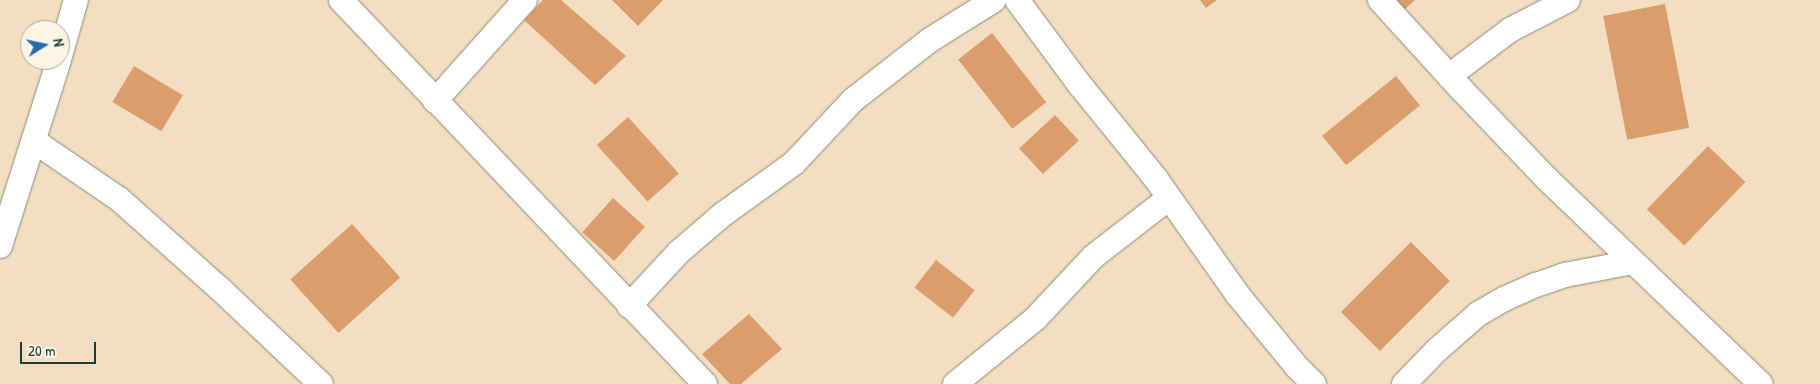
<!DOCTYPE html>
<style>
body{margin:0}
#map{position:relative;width:1820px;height:384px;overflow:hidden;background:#f4dec1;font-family:"Patrick Hand",sans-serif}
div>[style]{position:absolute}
.building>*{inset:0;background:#da9d6b;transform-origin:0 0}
.roads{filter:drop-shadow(0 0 1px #8a8e7a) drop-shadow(0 0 1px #8a8e7a)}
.street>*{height:24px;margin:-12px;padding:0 12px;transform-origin:12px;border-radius:12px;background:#fff}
span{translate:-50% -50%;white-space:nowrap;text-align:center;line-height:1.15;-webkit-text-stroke:5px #fcf5e5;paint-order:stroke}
.north{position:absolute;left:20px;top:20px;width:50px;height:50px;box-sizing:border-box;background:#fcf5e5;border:1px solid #a4ab9e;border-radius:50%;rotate:80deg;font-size:14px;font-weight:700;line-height:20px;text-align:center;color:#1f3d34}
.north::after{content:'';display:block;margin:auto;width:18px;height:22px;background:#1f6fb2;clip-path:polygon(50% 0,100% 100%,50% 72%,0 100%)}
.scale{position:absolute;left:20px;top:342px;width:76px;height:22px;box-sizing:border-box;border:2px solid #1f3d34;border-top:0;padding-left:6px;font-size:15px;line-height:18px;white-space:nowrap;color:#1f3d34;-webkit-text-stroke:4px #fcf5e5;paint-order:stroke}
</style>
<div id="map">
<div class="building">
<div style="clip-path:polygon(543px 0,561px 0,626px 56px,595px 85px,524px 20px)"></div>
<div style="clip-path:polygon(612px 0,663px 0,638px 26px)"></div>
<div style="clip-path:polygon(1200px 0,1217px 0,1206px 8px)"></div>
<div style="clip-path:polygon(1396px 0,1415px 0,1405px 9px)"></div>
<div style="left:1665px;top:4px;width:126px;height:63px;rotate:79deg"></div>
<div style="left:992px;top:33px;width:88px;height:43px;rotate:52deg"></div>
<div style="left:134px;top:66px;width:57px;height:42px;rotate:31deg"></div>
<div style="left:1396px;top:76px;width:38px;height:95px;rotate:51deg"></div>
<div style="left:1055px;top:115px;width:35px;height:49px;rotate:47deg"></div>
<div style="left:628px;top:117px;width:76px;height:42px;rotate:48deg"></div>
<div style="left:1708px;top:146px;width:52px;height:88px;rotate:44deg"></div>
<div style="left:613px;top:198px;width:43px;height:46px;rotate:42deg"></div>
<div style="left:352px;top:224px;width:72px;height:83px;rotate:48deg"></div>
<div style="left:1411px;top:242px;width:55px;height:99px;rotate:45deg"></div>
<div style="left:936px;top:260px;width:49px;height:35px;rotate:38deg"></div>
<div style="clip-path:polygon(749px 314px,782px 349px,741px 384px,730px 384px,702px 354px)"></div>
</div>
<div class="roads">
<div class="street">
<div style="left:341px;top:0;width:529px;rotate:46.53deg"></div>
<div style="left:1017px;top:0;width:106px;rotate:53.5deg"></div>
<div style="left:1080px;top:85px;width:121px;rotate:51deg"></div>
<div style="left:1156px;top:179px;width:141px;rotate:54.8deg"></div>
<div style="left:1237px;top:294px;width:94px;rotate:50.6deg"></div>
<div style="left:1297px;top:367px;width:24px;rotate:45deg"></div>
<div style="left:1380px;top:0;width:122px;rotate:47.7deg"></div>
<div style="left:1462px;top:90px;width:123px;rotate:46.3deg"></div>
<div style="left:1547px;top:179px;width:296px;rotate:43.8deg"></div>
<div style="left:60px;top:56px;width:58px;rotate:-74.1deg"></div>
<div style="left:1449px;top:76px;width:76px;rotate:-37deg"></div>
<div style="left:1510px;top:30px;width:65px;rotate:-27.3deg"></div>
<div style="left:435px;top:101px;width:135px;rotate:-48.3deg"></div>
<div style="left:34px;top:141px;width:103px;rotate:34.3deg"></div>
<div style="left:119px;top:199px;width:134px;rotate:41.7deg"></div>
<div style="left:219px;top:288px;width:140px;rotate:43.3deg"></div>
<div style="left:0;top:246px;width:195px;rotate:-72.4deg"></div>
<div style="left:629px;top:306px;width:74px;rotate:-47.2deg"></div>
<div style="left:679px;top:252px;width:57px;rotate:-40.7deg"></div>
<div style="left:722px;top:215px;width:89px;rotate:-35.8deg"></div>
<div style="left:794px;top:163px;width:86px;rotate:-46.9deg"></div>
<div style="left:853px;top:100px;width:98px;rotate:-37.9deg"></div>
<div style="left:930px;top:40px;width:75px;rotate:-32deg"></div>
<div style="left:955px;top:384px;width:103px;rotate:-39.1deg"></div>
<div style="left:1035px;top:319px;width:85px;rotate:-46.9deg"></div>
<div style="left:1093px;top:257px;width:96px;rotate:-37.8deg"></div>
<div style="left:1404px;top:384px;width:47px;rotate:-45.9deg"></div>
<div style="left:1437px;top:350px;width:55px;rotate:-41.3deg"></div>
<div style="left:1478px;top:314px;width:30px;rotate:-30deg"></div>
<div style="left:1504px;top:299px;width:35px;rotate:-24deg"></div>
<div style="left:1536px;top:285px;width:31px;rotate:-19deg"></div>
<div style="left:1565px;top:275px;width:69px;rotate:-10.8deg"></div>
</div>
</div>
<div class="north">N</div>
<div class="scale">20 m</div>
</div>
